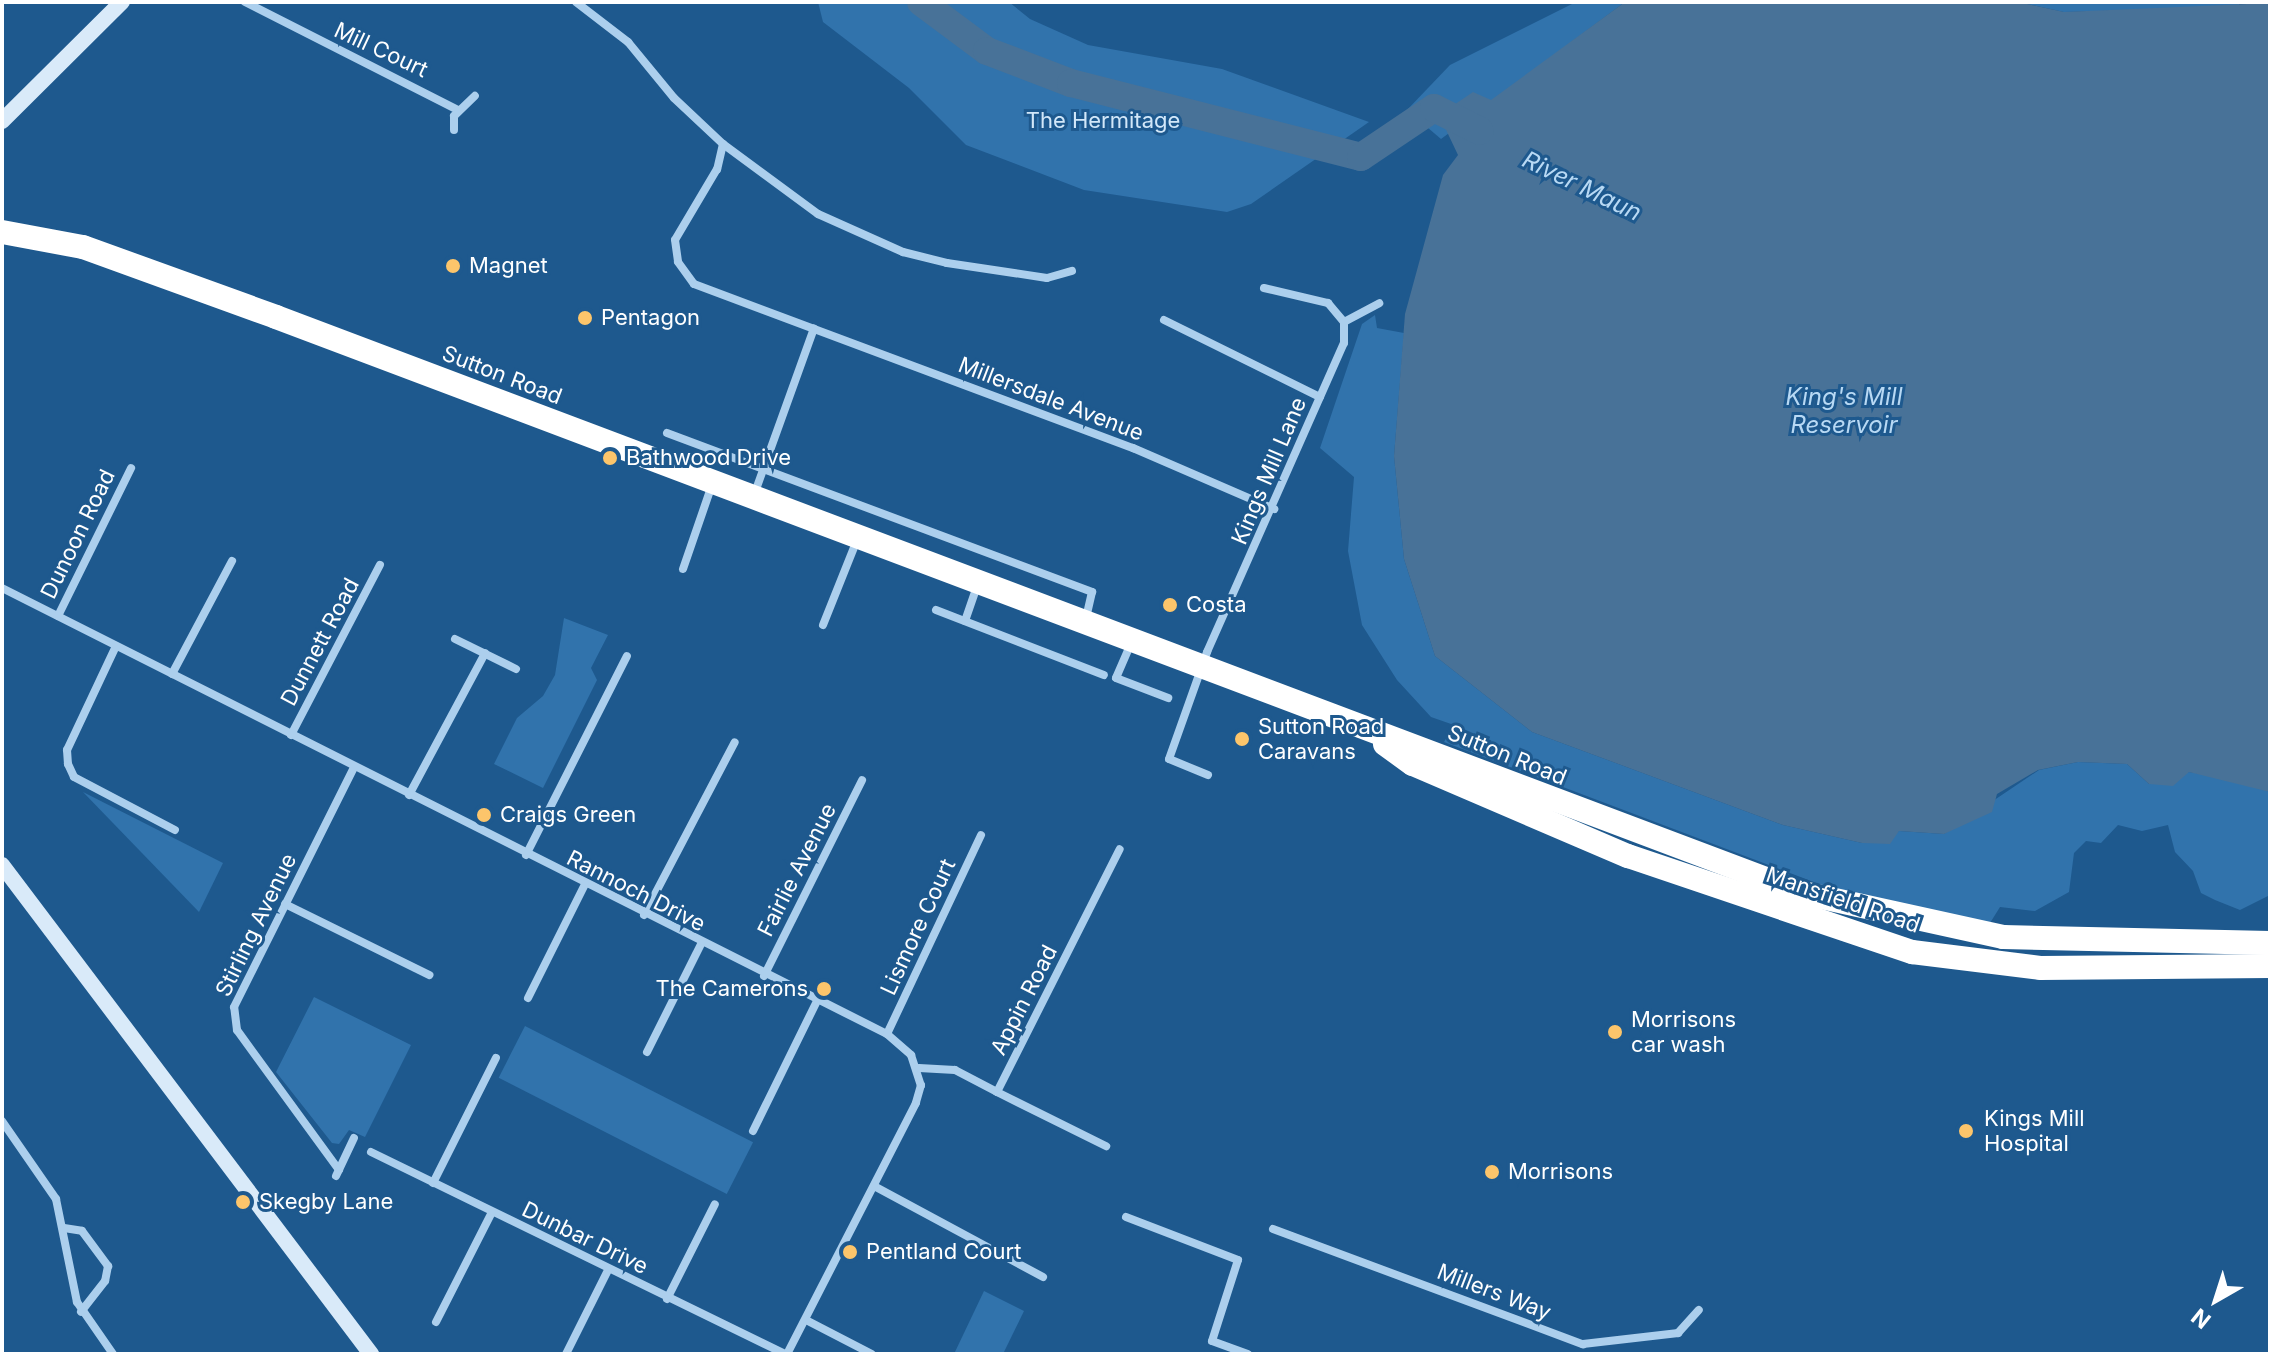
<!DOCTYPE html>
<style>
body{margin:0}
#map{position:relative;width:2272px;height:1356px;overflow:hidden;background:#1e598e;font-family:Inter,sans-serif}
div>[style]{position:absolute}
.green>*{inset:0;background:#3173ac;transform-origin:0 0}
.water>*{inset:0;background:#487298}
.river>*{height:28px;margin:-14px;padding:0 14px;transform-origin:14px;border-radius:14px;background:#487298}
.street>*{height:8px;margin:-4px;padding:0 4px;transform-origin:4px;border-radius:4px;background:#accfed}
.secondary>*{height:16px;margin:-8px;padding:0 8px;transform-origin:8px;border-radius:8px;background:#d9eaf9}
.highway>*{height:24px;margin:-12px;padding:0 12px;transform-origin:12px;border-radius:12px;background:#fff}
.dots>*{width:22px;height:22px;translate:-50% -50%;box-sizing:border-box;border:4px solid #1e598e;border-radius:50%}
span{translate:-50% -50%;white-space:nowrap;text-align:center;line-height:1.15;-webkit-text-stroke:6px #1e598e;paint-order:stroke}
.street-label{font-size:22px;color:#fff}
.park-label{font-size:22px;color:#d2e7f9}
.poi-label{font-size:22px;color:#fff}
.left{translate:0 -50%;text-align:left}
.right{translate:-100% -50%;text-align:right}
.water-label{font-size:24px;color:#b8d9f4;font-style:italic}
.frame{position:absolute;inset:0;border:4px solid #fff;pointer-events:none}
.north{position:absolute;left:2176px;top:1260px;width:80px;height:80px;-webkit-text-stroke:6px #1e598e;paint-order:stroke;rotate:219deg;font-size:22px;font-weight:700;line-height:32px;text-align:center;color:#fff}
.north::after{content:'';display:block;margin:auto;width:28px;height:36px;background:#fff;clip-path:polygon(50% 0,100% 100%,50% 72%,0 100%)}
</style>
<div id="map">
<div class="green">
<div style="clip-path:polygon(818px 2px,1009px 2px,1030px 19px,1088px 45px,1222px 69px,1369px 122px,1251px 204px,1227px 212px,1084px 190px,966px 145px,909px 88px,823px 22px)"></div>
<div style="clip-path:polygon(1576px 2px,1625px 2px,1441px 139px,1407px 110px,1450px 65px)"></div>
<div style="clip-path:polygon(2018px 2px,2239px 2px,2239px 7px,2064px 12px)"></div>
<div style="clip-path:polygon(1375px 315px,1377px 328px,1404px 333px,1394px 456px,1404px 559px,1435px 656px,1532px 732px,1783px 825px,1862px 843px,1899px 831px,1944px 834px,2039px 770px,2078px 762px,2127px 764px,2149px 784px,2189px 772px,2235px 779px,2270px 792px,2270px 895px,2240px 910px,2215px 900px,2201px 893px,2193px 871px,2175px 852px,2168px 825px,2142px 831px,2118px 825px,2101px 843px,2086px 841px,2074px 853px,2069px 892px,2035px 911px,2000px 907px,1990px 923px,1848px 895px,1444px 742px,1454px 725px,1431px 717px,1397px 680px,1362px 625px,1348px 551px,1354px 477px,1320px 448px,1362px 324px)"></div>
<div style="clip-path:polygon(564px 618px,608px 635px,591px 668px,597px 680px,543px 788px,494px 764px,517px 718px,543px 696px,555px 675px)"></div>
<div style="clip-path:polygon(83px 792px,223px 863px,199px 912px)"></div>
<div style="clip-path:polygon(314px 997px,411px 1045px,365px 1137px,349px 1130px,339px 1144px,332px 1143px,276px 1072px)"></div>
<div style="left:525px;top:1026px;width:256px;height:58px;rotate:27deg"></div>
<div style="clip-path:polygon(984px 1291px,1024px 1311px,1003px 1354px,954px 1354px)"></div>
</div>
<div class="water">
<div style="clip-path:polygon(1625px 2px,2018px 2px,2064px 12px,2270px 3px,2270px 792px,2189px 772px,2173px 786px,2149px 784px,2127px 764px,2078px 762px,2038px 770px,1997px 794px,1992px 812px,1944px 834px,1899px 831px,1890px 844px,1862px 843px,1783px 825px,1532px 732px,1435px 656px,1404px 559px,1394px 456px,1405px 314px,1443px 175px,1458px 155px,1439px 115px,1473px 92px,1491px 100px)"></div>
</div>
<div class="river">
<div style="left:921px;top:2px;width:82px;rotate:36.6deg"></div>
<div style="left:987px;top:51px;width:90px;rotate:20.9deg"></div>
<div style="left:1071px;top:83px;width:299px;rotate:14.3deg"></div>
<div style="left:1361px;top:157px;width:88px;rotate:-33.9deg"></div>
<div style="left:1434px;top:108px;width:51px;rotate:26.6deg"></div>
</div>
<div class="street">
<div style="left:245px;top:2px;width:239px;rotate:26.9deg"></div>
<div style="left:576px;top:2px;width:66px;rotate:37.6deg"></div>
<div style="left:628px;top:42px;width:72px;rotate:50.6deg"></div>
<div style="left:674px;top:98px;width:67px;rotate:43.2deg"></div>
<div style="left:723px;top:144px;width:118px;rotate:36.4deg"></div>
<div style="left:818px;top:214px;width:93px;rotate:24.1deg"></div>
<div style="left:903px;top:252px;width:45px;rotate:14deg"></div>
<div style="left:947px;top:263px;width:101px;rotate:8.5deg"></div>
<div style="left:1047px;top:278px;width:26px;rotate:-16deg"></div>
<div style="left:454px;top:130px;width:14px;rotate:-90deg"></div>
<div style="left:454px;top:116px;width:29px;rotate:-44deg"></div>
<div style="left:723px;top:144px;width:26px;rotate:103deg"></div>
<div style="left:717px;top:169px;width:82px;rotate:120.6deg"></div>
<div style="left:675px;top:240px;width:22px;rotate:82deg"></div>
<div style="left:678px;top:262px;width:27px;rotate:54deg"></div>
<div style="left:694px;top:284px;width:469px;rotate:20.5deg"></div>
<div style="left:1133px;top:448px;width:154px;rotate:23.4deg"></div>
<div style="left:1264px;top:288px;width:66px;rotate:13.2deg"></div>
<div style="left:1328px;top:303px;width:25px;rotate:50deg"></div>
<div style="left:1164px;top:320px;width:174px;rotate:26.3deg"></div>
<div style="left:667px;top:433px;width:454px;rotate:20.5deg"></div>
<div style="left:1092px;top:592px;width:27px;rotate:103deg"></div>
<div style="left:754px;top:495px;width:177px;rotate:-70.2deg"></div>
<div style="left:683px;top:569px;width:89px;rotate:-71deg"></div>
<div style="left:2px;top:588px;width:991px;rotate:26.75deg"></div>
<div style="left:887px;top:1034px;width:32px;rotate:41deg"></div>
<div style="left:911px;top:1055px;width:32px;rotate:72deg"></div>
<div style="left:921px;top:1085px;width:19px;rotate:106deg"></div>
<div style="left:916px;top:1103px;width:282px;rotate:117.2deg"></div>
<div style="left:936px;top:610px;width:180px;rotate:21.2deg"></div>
<div style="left:58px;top:616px;width:165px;rotate:-63.7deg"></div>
<div style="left:965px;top:621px;width:39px;rotate:-71deg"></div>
<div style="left:823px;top:625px;width:92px;rotate:-68.2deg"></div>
<div style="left:455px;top:639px;width:68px;rotate:26.2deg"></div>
<div style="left:1132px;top:641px;width:40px;rotate:113.4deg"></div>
<div style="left:1116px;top:678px;width:56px;rotate:21deg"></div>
<div style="left:116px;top:646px;width:115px;rotate:115.2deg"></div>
<div style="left:67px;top:750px;width:14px;rotate:86deg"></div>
<div style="left:68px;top:764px;width:14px;rotate:65deg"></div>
<div style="left:74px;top:777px;width:114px;rotate:27.7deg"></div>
<div style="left:172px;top:674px;width:128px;rotate:-62deg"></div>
<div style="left:291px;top:735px;width:192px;rotate:-62.4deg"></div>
<div style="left:1208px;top:775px;width:42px;rotate:-157.7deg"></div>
<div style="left:1169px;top:759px;width:114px;rotate:-70.4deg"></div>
<div style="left:1207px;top:652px;width:338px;rotate:-66.1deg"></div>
<div style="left:1344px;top:343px;width:21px;rotate:-90deg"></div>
<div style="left:1344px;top:322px;width:40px;rotate:-28deg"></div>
<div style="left:409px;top:795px;width:161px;rotate:-61.8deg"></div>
<div style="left:526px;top:855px;width:223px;rotate:-63.1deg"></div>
<div style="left:285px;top:904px;width:161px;rotate:26.2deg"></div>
<div style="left:644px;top:915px;width:195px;rotate:-62.3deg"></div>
<div style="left:764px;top:976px;width:219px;rotate:-63.4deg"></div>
<div style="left:528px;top:998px;width:127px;rotate:-63.4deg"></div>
<div style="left:887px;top:1034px;width:220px;rotate:-64.7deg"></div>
<div style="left:647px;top:1052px;width:121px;rotate:-63.4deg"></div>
<div style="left:919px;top:1068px;width:36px;rotate:3deg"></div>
<div style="left:955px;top:1070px;width:47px;rotate:27.6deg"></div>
<div style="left:997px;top:1092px;width:272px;rotate:-63.2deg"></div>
<div style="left:997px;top:1092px;width:122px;rotate:26.4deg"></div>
<div style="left:2px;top:1121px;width:95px;rotate:55.3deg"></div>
<div style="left:56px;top:1199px;width:105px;rotate:78.5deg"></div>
<div style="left:77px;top:1302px;width:63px;rotate:55.3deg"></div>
<div style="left:753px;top:1131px;width:143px;rotate:-63.8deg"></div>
<div style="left:371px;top:1152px;width:461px;rotate:26deg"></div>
<div style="left:339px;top:1170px;width:173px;rotate:-126.1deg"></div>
<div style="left:237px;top:1030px;width:23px;rotate:-97deg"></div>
<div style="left:234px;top:1007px;width:268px;rotate:-63.4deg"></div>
<div style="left:336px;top:1176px;width:42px;rotate:-64.7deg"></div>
<div style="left:433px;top:1183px;width:140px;rotate:-63.3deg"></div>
<div style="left:874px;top:1186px;width:192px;rotate:28.3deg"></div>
<div style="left:1126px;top:1217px;width:120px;rotate:21deg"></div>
<div style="left:1238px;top:1260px;width:85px;rotate:107.8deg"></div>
<div style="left:1212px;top:1341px;width:38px;rotate:20deg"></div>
<div style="left:64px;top:1228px;width:18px;rotate:9deg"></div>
<div style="left:82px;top:1231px;width:44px;rotate:53.4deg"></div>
<div style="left:108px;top:1266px;width:15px;rotate:101deg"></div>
<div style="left:105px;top:1281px;width:39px;rotate:128deg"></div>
<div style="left:1273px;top:1229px;width:331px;rotate:20.4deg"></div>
<div style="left:1583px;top:1344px;width:96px;rotate:-6.6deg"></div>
<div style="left:1678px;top:1333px;width:31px;rotate:-48deg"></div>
<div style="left:667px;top:1299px;width:106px;rotate:-63.2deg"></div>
<div style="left:806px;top:1320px;width:74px;rotate:27.3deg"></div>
<div style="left:436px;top:1322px;width:123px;rotate:-63deg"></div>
<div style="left:566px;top:1354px;width:94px;rotate:-63.4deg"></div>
</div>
<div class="secondary">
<div style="left:2px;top:121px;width:169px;rotate:-44.8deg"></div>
<div style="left:2px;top:865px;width:613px;rotate:52.96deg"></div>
</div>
<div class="highway">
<div style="left:2px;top:232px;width:82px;rotate:10.5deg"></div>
<div style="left:83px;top:247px;width:205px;rotate:19.9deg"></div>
<div style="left:276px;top:317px;width:1632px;rotate:20.67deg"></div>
<div style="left:1803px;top:893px;width:205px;rotate:12.4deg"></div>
<div style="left:2003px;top:937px;width:267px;rotate:1.3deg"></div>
<div style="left:1385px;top:744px;width:34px;rotate:36deg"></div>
<div style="left:1413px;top:764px;width:234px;rotate:23.2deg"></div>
<div style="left:1628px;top:856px;width:300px;rotate:18.7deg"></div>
<div style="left:1912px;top:952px;width:129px;rotate:7.1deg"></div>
<div style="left:2040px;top:968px;width:230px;rotate:-0.5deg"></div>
</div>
<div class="dots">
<div style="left:453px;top:266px;background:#fcc56b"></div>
<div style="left:585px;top:318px;background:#fcc56b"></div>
<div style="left:610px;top:458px;background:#fcc56b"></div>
<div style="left:1170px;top:605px;background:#fcc56b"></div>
<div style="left:1242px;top:739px;background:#fcc56b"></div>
<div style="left:484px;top:815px;background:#fcc56b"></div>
<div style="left:824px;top:989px;background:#fcc56b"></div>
<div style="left:1615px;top:1032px;background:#fcc56b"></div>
<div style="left:1966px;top:1131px;background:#fcc56b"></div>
<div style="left:1492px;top:1172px;background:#fcc56b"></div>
<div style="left:243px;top:1202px;background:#fcc56b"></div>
<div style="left:850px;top:1252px;background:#fcc56b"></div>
</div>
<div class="street-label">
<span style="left:381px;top:50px;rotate:25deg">Mill Court</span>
<span style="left:502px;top:375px;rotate:21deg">Sutton Road</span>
<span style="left:1051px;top:399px;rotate:21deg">Millersdale Avenue</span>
<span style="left:1269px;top:471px;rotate:-67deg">Kings Mill Lane</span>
<span style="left:78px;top:534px;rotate:-64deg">Dunoon Road</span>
<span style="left:320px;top:642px;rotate:-62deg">Dunnett Road</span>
<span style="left:1507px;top:755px;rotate:22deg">Sutton Road</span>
<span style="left:797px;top:870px;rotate:-63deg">Fairlie Avenue</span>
<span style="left:636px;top:891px;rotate:27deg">Rannoch Drive</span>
<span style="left:1843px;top:900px;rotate:19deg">Mansfield Road</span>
<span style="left:256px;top:925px;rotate:-64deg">Stirling Avenue</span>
<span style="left:918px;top:927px;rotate:-65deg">Lismore Court</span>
<span style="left:1024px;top:1000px;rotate:-63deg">Appin Road</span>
<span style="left:585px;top:1238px;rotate:26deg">Dunbar Drive</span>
<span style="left:1494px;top:1292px;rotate:21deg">Millers Way</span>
</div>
<div class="park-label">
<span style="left:1103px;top:121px">The Hermitage</span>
</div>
<div class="poi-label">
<span class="left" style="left:469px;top:266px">Magnet</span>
<span class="left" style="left:601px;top:318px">Pentagon</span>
<span class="left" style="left:626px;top:458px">Bathwood Drive</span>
<span class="left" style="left:1186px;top:605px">Costa</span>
<span class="left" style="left:1258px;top:739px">Sutton Road<br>Caravans</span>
<span class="left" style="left:500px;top:815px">Craigs Green</span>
<span class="right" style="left:808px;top:989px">The Camerons</span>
<span class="left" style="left:1631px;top:1032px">Morrisons<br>car wash</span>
<span class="left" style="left:1984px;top:1131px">Kings Mill<br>Hospital</span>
<span class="left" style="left:1508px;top:1172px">Morrisons</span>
<span class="left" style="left:259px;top:1202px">Skegby Lane</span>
<span class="left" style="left:866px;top:1252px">Pentland Court</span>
</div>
<div class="water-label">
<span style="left:1582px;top:186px;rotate:26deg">River Maun</span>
<span style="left:1844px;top:411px">King's Mill<br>Reservoir</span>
</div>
<div class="frame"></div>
<div class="north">N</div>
</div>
